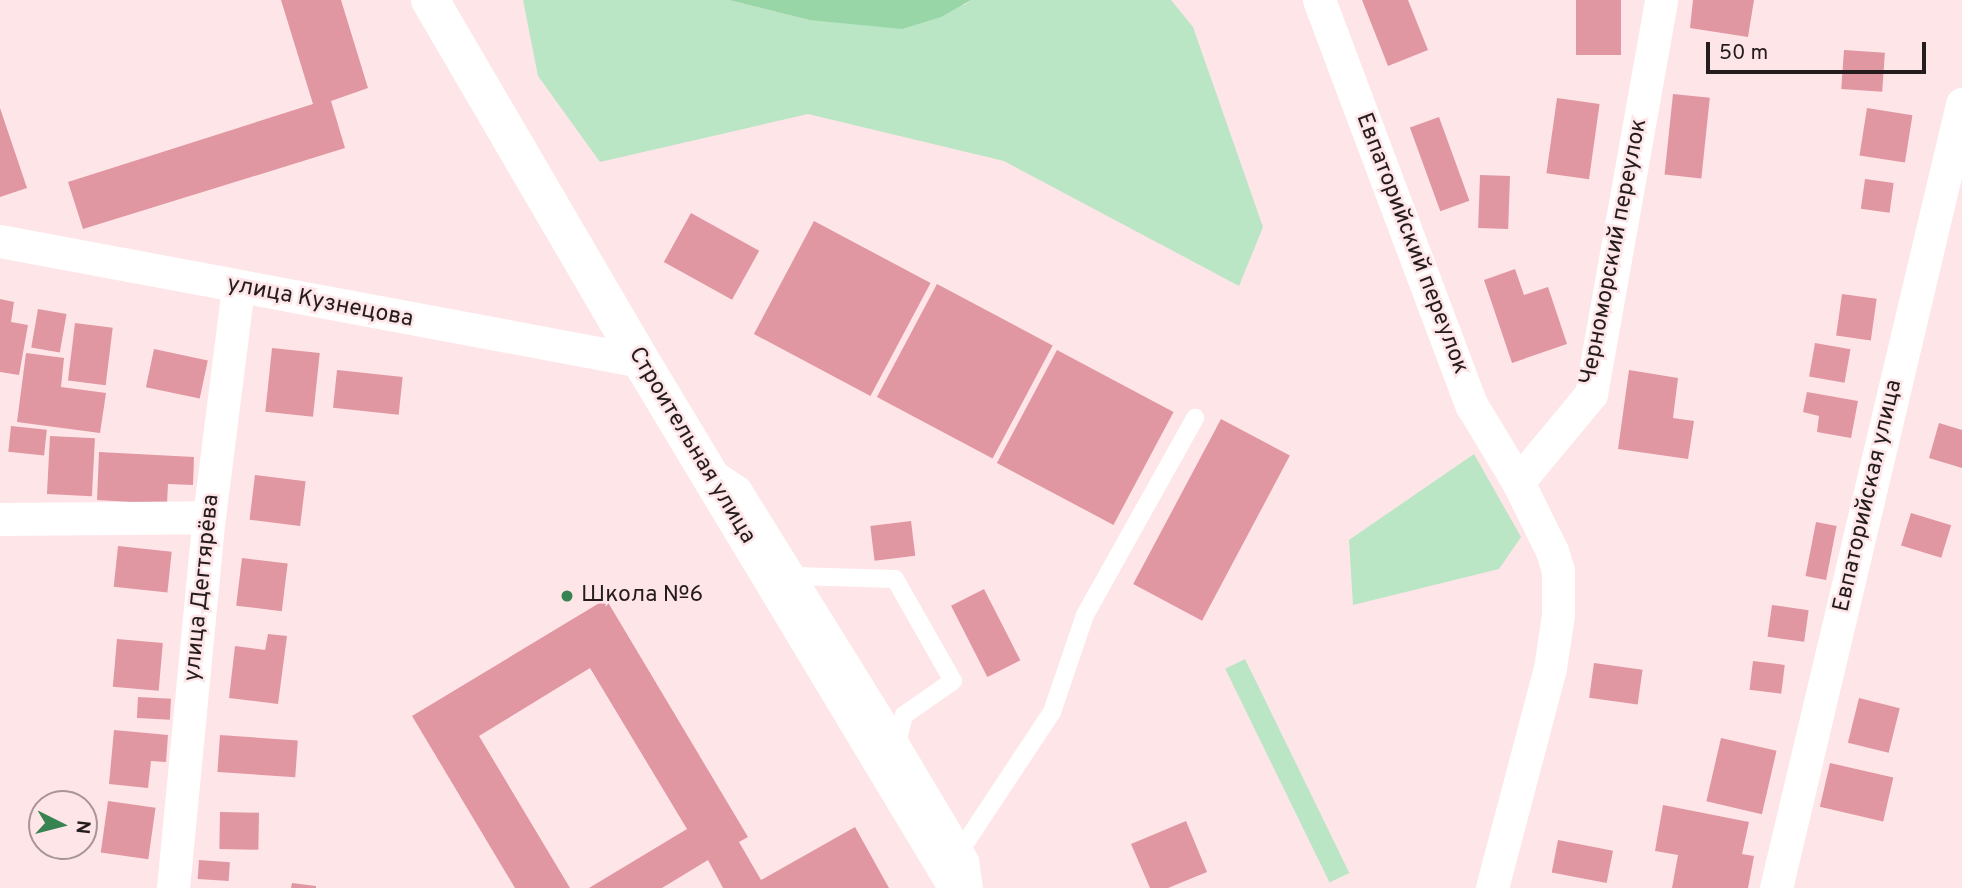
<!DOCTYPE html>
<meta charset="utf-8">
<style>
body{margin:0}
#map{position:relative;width:1962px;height:888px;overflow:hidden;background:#fee5e8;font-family:Overpass,sans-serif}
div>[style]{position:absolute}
.green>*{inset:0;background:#bae6c5;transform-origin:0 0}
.water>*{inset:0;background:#98d6a8}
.building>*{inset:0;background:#e197a2;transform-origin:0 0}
.service>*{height:18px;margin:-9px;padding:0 9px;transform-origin:9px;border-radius:9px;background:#fff}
.minor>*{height:33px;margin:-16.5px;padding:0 16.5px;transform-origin:16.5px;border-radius:16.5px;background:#fff}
.tertiary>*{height:38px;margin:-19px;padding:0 19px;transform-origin:19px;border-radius:19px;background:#fff}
.dots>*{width:19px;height:19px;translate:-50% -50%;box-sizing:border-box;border:4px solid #fee5e8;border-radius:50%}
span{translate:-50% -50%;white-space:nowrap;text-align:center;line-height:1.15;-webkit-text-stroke:5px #fee5e8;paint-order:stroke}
.street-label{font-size:23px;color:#241c1d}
.poi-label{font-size:23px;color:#241c1d}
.left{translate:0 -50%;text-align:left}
.north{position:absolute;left:28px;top:790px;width:70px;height:70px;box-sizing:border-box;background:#fee5e8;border:2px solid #a79597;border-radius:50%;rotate:96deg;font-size:19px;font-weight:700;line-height:28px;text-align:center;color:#241c1d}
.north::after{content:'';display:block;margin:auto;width:24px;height:32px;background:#378351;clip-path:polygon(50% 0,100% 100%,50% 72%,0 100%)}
.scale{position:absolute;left:1706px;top:42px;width:220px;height:32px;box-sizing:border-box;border:4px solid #241c1d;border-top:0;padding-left:9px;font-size:21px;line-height:24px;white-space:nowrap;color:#241c1d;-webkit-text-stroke:5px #fee5e8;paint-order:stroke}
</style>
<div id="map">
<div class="green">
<div style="clip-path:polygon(523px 0,729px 0,809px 20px,964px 5px,971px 0,1171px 0,1193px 27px,1263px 227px,1239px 286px,1004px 161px,808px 114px,600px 162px,538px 76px)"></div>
<div style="clip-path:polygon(1474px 454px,1521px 537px,1499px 569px,1353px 605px,1349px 540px)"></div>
<div style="left:1245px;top:659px;width:238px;height:22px;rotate:64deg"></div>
</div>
<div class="water">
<div style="clip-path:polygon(729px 0,971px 0,941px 17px,902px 29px,809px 20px)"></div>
</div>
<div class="building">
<div style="clip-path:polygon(281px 0,341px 0,368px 88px,331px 101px,345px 148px,83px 229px,68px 182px,313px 104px)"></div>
<div style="clip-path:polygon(1362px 0,1408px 0,1428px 50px,1388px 66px)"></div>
<div style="left:1576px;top:0;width:45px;height:55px"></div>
<div style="clip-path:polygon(1693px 0,1754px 0,1748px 37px,1690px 28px)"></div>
<div style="left:1844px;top:50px;width:41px;height:39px;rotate:4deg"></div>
<div style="left:1673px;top:94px;width:37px;height:81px;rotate:6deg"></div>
<div style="left:1557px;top:98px;width:43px;height:76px;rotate:8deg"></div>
<div style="clip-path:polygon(0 108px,27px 188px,0 197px)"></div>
<div style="left:1867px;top:108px;width:46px;height:48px;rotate:9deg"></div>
<div style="left:1439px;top:117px;width:89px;height:31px;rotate:70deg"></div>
<div style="left:1480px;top:175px;width:30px;height:53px;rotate:2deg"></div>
<div style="left:1865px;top:179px;width:29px;height:30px;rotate:8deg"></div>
<div style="left:691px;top:213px;width:78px;height:56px;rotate:29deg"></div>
<div style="left:814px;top:221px;width:132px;height:128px;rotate:28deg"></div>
<div style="clip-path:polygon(1515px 269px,1524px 295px,1548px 287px,1567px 344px,1512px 363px,1484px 280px)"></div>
<div style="left:937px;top:284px;width:131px;height:128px;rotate:28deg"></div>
<div style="left:1842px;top:294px;width:35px;height:42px;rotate:8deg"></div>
<div style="clip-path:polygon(0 299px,14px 302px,11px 322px,28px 325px,19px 375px,0 372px)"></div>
<div style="left:38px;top:309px;width:29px;height:39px;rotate:10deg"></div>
<div style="left:75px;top:323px;width:38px;height:58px;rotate:7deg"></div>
<div style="left:1815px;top:343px;width:36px;height:34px;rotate:10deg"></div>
<div style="left:272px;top:348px;width:48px;height:64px;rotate:6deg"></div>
<div style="left:154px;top:349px;width:55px;height:39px;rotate:12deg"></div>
<div style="left:1057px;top:350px;width:132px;height:128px;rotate:28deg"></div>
<div style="clip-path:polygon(26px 353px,64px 358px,61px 387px,106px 393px,100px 433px,17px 422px)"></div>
<div style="left:337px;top:370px;width:66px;height:38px;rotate:6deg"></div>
<div style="clip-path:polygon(1629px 370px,1678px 378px,1673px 418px,1694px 421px,1688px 459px,1618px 449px)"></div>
<div style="clip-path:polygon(1807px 392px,1858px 401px,1851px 438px,1817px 432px,1819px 416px,1803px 412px)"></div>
<div style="left:1221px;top:419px;width:78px;height:187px;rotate:28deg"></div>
<div style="clip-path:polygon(1939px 423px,1962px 430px,1962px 468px,1929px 458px)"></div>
<div style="left:11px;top:426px;width:36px;height:26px;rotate:6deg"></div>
<div style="left:50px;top:436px;width:45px;height:58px;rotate:3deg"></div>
<div style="clip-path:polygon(99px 452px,194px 457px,193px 485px,168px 484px,167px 504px,97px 500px)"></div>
<div style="left:255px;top:475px;width:51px;height:45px;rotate:7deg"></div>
<div style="left:1911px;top:513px;width:42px;height:34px;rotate:17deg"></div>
<div style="left:911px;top:521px;width:35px;height:41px;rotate:83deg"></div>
<div style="left:1816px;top:522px;width:21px;height:55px;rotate:11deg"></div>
<div style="left:118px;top:546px;width:54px;height:41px;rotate:6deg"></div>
<div style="left:242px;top:558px;width:46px;height:48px;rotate:7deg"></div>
<div style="left:984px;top:589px;width:80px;height:37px;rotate:63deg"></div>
<div style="clip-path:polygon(606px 599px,748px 837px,739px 842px,761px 880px,855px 827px,889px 888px,723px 888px,708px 860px,662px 888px,589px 888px,687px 829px,590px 668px,479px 736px,570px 888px,515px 888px,412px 716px)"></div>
<div style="left:1772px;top:605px;width:37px;height:32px;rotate:8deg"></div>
<div style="clip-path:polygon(268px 634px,287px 636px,278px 704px,229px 698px,235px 646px,265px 650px)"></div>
<div style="left:117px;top:639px;width:46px;height:48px;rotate:5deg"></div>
<div style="left:1753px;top:661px;width:32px;height:29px;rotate:7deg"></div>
<div style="left:1594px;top:663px;width:49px;height:35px;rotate:8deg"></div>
<div style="left:138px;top:697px;width:33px;height:21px;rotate:3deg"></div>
<div style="left:1859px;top:698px;width:42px;height:46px;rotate:14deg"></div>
<div style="clip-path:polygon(114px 730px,168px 735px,166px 762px,151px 761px,148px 788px,109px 784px)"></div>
<div style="left:220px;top:735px;width:78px;height:37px;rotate:4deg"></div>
<div style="left:1721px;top:738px;width:57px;height:65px;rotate:13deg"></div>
<div style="left:1830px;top:763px;width:65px;height:45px;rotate:13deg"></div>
<div style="left:108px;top:801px;width:48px;height:52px;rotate:8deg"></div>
<div style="clip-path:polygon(1663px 805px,1749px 822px,1742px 854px,1754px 856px,1748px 888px,1672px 888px,1678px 855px,1655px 851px)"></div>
<div style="left:220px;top:812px;width:39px;height:37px;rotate:1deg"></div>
<div style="clip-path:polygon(1186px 821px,1207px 872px,1168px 888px,1150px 888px,1131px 844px)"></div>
<div style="left:1558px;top:840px;width:56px;height:33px;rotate:11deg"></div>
<div style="left:199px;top:860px;width:31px;height:19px;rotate:4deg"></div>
<div style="clip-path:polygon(292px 883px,316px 886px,316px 888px,291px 888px)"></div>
</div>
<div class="service">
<div style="left:717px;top:470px;width:30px;rotate:34deg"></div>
<div style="left:742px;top:487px;width:296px;rotate:58.2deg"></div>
<div style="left:898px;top:739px;width:141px;rotate:59.2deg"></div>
<div style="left:970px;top:860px;width:28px;rotate:82deg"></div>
<div style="left:797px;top:576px;width:98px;rotate:1.8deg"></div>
<div style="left:895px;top:579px;width:117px;rotate:60.4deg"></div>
<div style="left:953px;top:681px;width:60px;rotate:145.2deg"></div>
<div style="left:904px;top:715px;width:25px;rotate:104deg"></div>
<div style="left:962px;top:848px;width:163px;rotate:-56.5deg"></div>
<div style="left:1052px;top:712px;width:102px;rotate:-71.2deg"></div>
<div style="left:1085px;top:615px;width:226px;rotate:-60.8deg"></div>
</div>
<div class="minor">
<div style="left:1319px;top:0;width:434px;rotate:69.4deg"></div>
<div style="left:1472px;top:406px;width:89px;rotate:58.8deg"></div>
<div style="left:1518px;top:482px;width:77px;rotate:63.8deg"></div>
<div style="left:1552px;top:551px;width:21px;rotate:73deg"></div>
<div style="left:1558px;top:571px;width:44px;rotate:90deg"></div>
<div style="left:1558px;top:615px;width:54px;rotate:98.6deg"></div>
<div style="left:1550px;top:668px;width:228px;rotate:104.8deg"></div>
<div style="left:0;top:241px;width:652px;rotate:10.6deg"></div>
<div style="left:1518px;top:482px;width:114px;rotate:-50.3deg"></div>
<div style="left:1591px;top:394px;width:400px;rotate:-79.9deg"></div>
<div style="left:0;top:519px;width:209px;rotate:-0.5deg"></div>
<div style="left:173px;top:888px;width:373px;rotate:-84.5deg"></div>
<div style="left:209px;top:517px;width:231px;rotate:-82.8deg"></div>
<div style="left:1776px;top:888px;width:806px;rotate:-76.65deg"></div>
</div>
<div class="tertiary">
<div style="left:430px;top:0;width:418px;rotate:59.7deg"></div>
<div style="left:641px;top:361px;width:615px;rotate:58.97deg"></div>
</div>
<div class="dots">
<div style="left:567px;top:596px;background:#378351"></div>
</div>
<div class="street-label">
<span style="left:1411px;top:244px;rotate:69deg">Евпаторийский переулок</span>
<span style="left:1615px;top:252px;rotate:-79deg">Черноморский переулок</span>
<span style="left:320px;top:303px;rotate:11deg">улица Кузнецова</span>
<span style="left:691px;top:446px;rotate:59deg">Строительная улица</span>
<span style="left:1869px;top:496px;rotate:-77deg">Евпаторийская улица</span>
<span style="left:203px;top:588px;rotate:-84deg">улица Дегтярёва</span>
</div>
<div class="poi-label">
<span class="left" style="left:581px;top:596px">Школа №6</span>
</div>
<div class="north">N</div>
<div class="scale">50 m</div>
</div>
